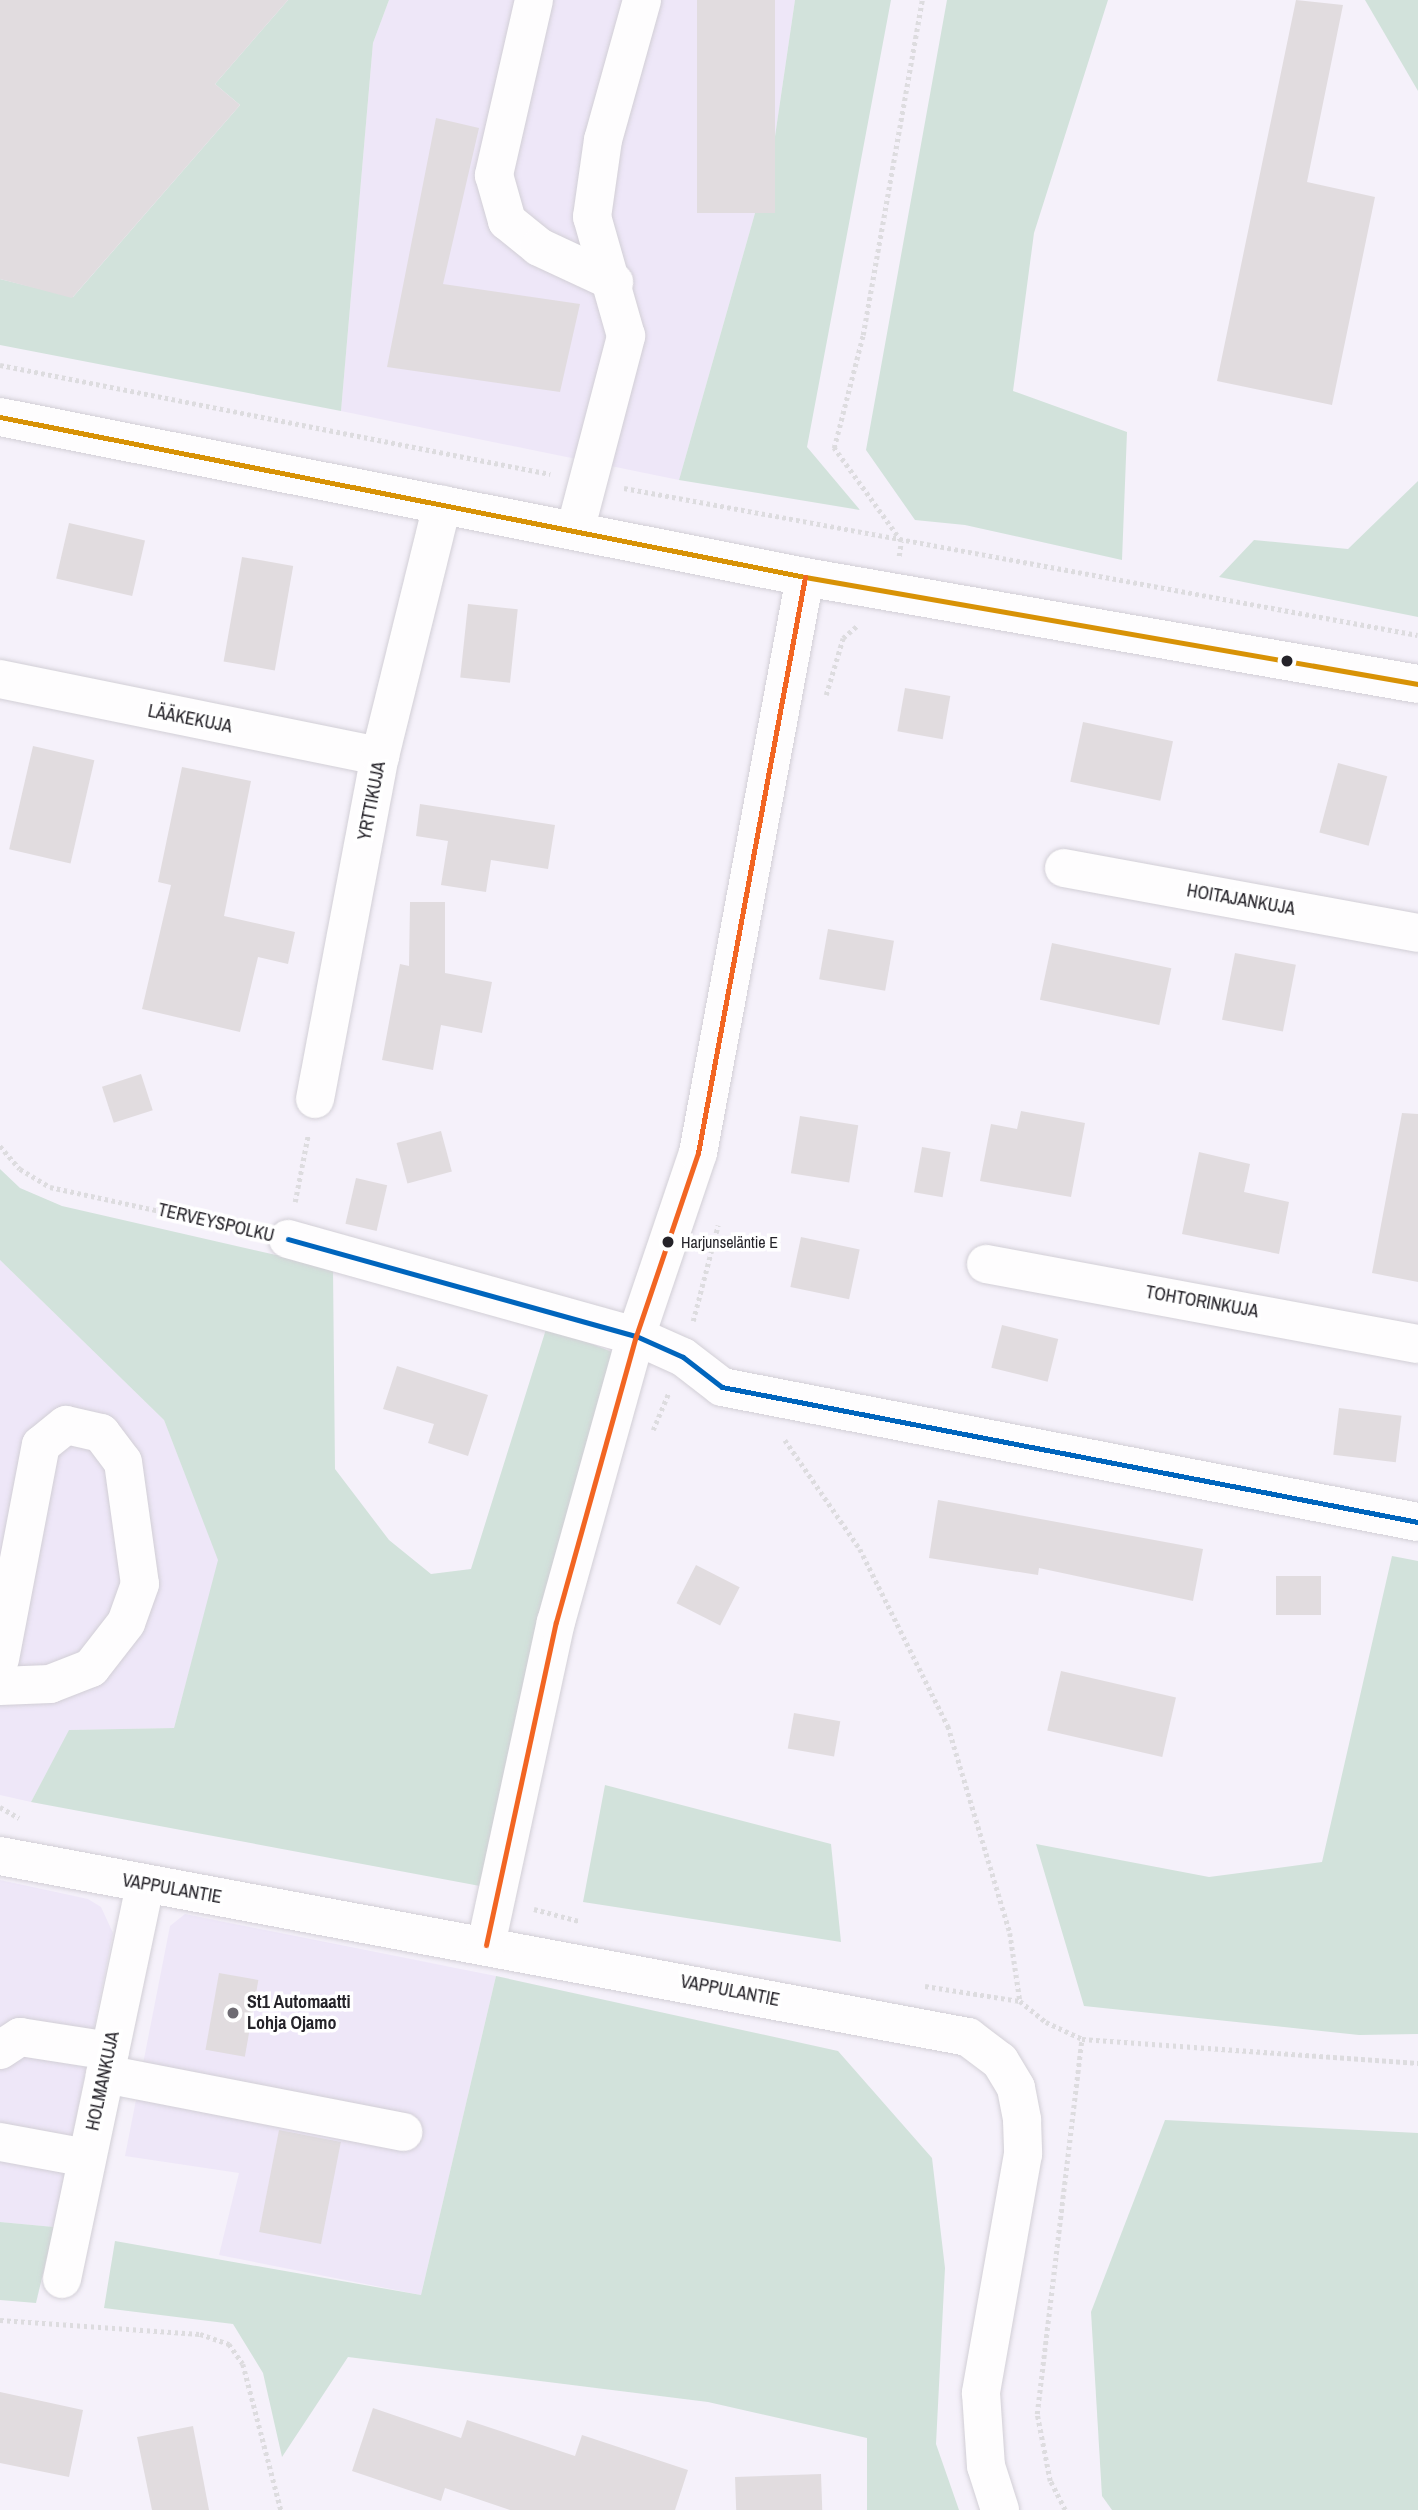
<!DOCTYPE html>
<meta charset="utf-8">
<style>
body{margin:0}
#map{position:relative;width:1418px;height:2510px;overflow:hidden;background:#f5f1fa;font-family:"Archivo Narrow",sans-serif}
div>[style]{position:absolute}
.built>*{inset:0;background:#eee7f8}
.green>*{inset:0;background:#d2e2db}
.building>*{inset:0;background:#e1dcdf;transform-origin:0 0}
.path>*{height:4.5px;margin-top:-2.25px;transform-origin:0;background:repeating-linear-gradient(90deg,#dddcdf 0 3.5px,transparent 0 7px)}
.roads{filter:drop-shadow(0 0 2px #d2cfd6) drop-shadow(0 0 2px #d2cfd6)}
.minor>*{height:38px;margin:-19px;padding:0 19px;transform-origin:19px;border-radius:19px;background:#fefdfe}
.bus-1>*{height:5px;margin:-2.5px;padding:0 2.5px;transform-origin:2.5px;border-radius:2.5px;background:#d89206}
.bus-2>*{height:5px;margin:-2.5px;padding:0 2.5px;transform-origin:2.5px;border-radius:2.5px;background:#0065bd}
.bus-3>*{height:5px;margin:-2.5px;padding:0 2.5px;transform-origin:2.5px;border-radius:2.5px;background:#f26522}
.dots>*{width:19px;height:19px;translate:-50% -50%;box-sizing:border-box;border:4px solid #fff;border-radius:50%}
span{translate:-50% -50%;white-space:nowrap;text-align:center;line-height:1.15;-webkit-text-stroke:7px #fff;paint-order:stroke}
.bus-label{font-size:16px;color:#252329}
.left{translate:0 -50%;text-align:left}
.street-label{font-size:18px;color:#252329}
.poi-label{font-size:18px;color:#252329;font-weight:700}
</style>
<div id="map">
<div class="built">
<div style="clip-path:polygon(389px 0,795px 0,773px 150px,679px 480px,341px 411px,373px 43px)"></div>
<div style="clip-path:polygon(0 1260px,164px 1420px,219px 1560px,174px 1728px,70px 1730px,31px 1802px,0 1795px)"></div>
<div style="clip-path:polygon(0 1880px,88px 1899px,101px 1907px,113px 1933px,54px 2227px,0 2222px)"></div>
<div style="clip-path:polygon(185px 1914px,496px 1976px,421px 2295px,219px 2255px,239px 2173px,125px 2156px,170px 1926px)"></div>
</div>
<div class="green">
<div style="clip-path:polygon(288px 0,389px 0,373px 43px,341px 411px,0 345px,0 279px,73px 297px,240px 105px,215px 84px)"></div>
<div style="clip-path:polygon(795px 0,891px 0,807px 447px,860px 510px,679px 480px,773px 150px)"></div>
<div style="clip-path:polygon(947px 0,1108px 0,1034px 233px,1013px 391px,1127px 432px,1122px 560px,965px 525px,915px 520px,866px 450px)"></div>
<div style="clip-path:polygon(1365px 0,1418px 0,1418px 91px)"></div>
<div style="clip-path:polygon(1418px 481px,1418px 617px,1219px 577px,1254px 540px,1348px 549px)"></div>
<div style="clip-path:polygon(0 1169px,20px 1188px,62px 1206px,333px 1268px,335px 1469px,389px 1540px,431px 1574px,471px 1569px,547px 1326px,617px 1354px,480px 1886px,31px 1802px,69px 1730px,174px 1728px,218px 1560px,164px 1420px,0 1260px)"></div>
<div style="clip-path:polygon(1392px 1556px,1418px 1561px,1418px 2034px,1359px 2035px,1084px 2006px,1036px 1844px,1209px 1877px,1322px 1862px)"></div>
<div style="clip-path:polygon(605px 1785px,831px 1844px,841px 1942px,583px 1902px)"></div>
<div style="clip-path:polygon(496px 1976px,838px 2051px,932px 2158px,945px 2268px,936px 2444px,959px 2510px,867px 2510px,867px 2438px,708px 2402px,348px 2357px,282px 2457px,263px 2373px,233px 2324px,104px 2308px,115px 2241px,421px 2295px)"></div>
<div style="clip-path:polygon(1165px 2120px,1418px 2133px,1418px 2510px,1112px 2510px,1102px 2496px,1091px 2312px)"></div>
<div style="clip-path:polygon(0 2222px,54px 2227px,36px 2303px,0 2300px)"></div>
</div>
<div class="building">
<div style="clip-path:polygon(0 0,288px 0,215px 84px,240px 105px,72px 298px,0 279px)"></div>
<div style="left:697px;top:0;width:78px;height:213px"></div>
<div style="clip-path:polygon(1296px 0,1343px 5px,1307px 182px,1375px 197px,1332px 405px,1217px 381px)"></div>
<div style="clip-path:polygon(436px 118px,479px 128px,443px 284px,580px 304px,560px 392px,387px 367px)"></div>
<div style="left:69px;top:523px;width:78px;height:57px;rotate:13deg"></div>
<div style="left:242px;top:557px;width:52px;height:106px;rotate:10deg"></div>
<div style="left:468px;top:604px;width:50px;height:74px;rotate:6deg"></div>
<div style="left:905px;top:688px;width:46px;height:44px;rotate:10deg"></div>
<div style="left:1083px;top:722px;width:92px;height:61px;rotate:12deg"></div>
<div style="left:33px;top:746px;width:63px;height:106px;rotate:13deg"></div>
<div style="left:1338px;top:763px;width:51px;height:72px;rotate:15deg"></div>
<div style="clip-path:polygon(182px 767px,251px 781px,224px 916px,295px 932px,288px 964px,258px 957px,240px 1032px,142px 1009px,171px 885px,158px 882px)"></div>
<div style="clip-path:polygon(420px 804px,555px 825px,548px 869px,491px 860px,486px 892px,441px 885px,448px 841px,416px 836px)"></div>
<div style="clip-path:polygon(410px 902px,445px 902px,445px 973px,492px 982px,482px 1033px,441px 1025px,433px 1070px,382px 1060px,400px 964px,409px 966px)"></div>
<div style="left:828px;top:929px;width:67px;height:51px;rotate:10deg"></div>
<div style="left:1052px;top:943px;width:122px;height:58px;rotate:12deg"></div>
<div style="left:1235px;top:953px;width:62px;height:68px;rotate:11deg"></div>
<div style="left:141px;top:1074px;width:38px;height:41px;rotate:72deg"></div>
<div style="clip-path:polygon(1021px 1111px,1085px 1123px,1071px 1197px,980px 1181px,991px 1124px,1017px 1129px)"></div>
<div style="clip-path:polygon(1402px 1113px,1418px 1114px,1418px 1282px,1372px 1273px)"></div>
<div style="left:800px;top:1116px;width:59px;height:58px;rotate:9deg"></div>
<div style="left:441px;top:1131px;width:42px;height:46px;rotate:75deg"></div>
<div style="left:922px;top:1147px;width:29px;height:46px;rotate:10deg"></div>
<div style="clip-path:polygon(1199px 1152px,1250px 1164px,1244px 1192px,1289px 1202px,1279px 1254px,1182px 1234px)"></div>
<div style="left:356px;top:1178px;width:32px;height:47px;rotate:13deg"></div>
<div style="left:801px;top:1237px;width:60px;height:51px;rotate:12deg"></div>
<div style="left:1002px;top:1325px;width:58px;height:44px;rotate:14deg"></div>
<div style="clip-path:polygon(397px 1366px,488px 1395px,468px 1456px,428px 1443px,434px 1424px,383px 1409px)"></div>
<div style="left:1339px;top:1408px;width:63px;height:47px;rotate:7deg"></div>
<div style="clip-path:polygon(938px 1500px,1203px 1549px,1193px 1601px,1039px 1568px,1038px 1575px,929px 1558px)"></div>
<div style="left:696px;top:1565px;width:49px;height:43px;rotate:27deg"></div>
<div style="left:1276px;top:1576px;width:45px;height:39px"></div>
<div style="left:1061px;top:1671px;width:118px;height:61px;rotate:13deg"></div>
<div style="left:794px;top:1713px;width:47px;height:36px;rotate:10deg"></div>
<div style="left:219px;top:1973px;width:40px;height:78px;rotate:10deg"></div>
<div style="left:279px;top:2130px;width:63px;height:104px;rotate:11deg"></div>
<div style="clip-path:polygon(0 2392px,83px 2410px,69px 2477px,0 2463px)"></div>
<div style="clip-path:polygon(373px 2408px,461px 2438px,467px 2420px,575px 2456px,582px 2435px,688px 2470px,675px 2510px,510px 2510px,445px 2488px,441px 2501px,352px 2471px)"></div>
<div style="clip-path:polygon(193px 2426px,209px 2510px,152px 2510px,137px 2437px)"></div>
<div style="left:821px;top:2474px;width:36px;height:86px;rotate:88deg"></div>
</div>
<div class="path">
<div style="left:0;top:365px;width:561px;rotate:11.21deg"></div>
<div style="left:624px;top:488px;width:807px;rotate:10.49deg"></div>
<div style="left:899px;top:556px;width:15px;rotate:-82deg"></div>
<div style="left:901px;top:541px;width:115px;rotate:-125.8deg"></div>
<div style="left:834px;top:448px;width:117px;rotate:-75.6deg"></div>
<div style="left:863px;top:335px;width:340px;rotate:-80deg"></div>
<div style="left:826px;top:695px;width:59px;rotate:-73.4deg"></div>
<div style="left:843px;top:638px;width:20px;rotate:-41deg"></div>
<div style="left:0;top:1146px;width:30px;rotate:49deg"></div>
<div style="left:20px;top:1169px;width:35px;rotate:31deg"></div>
<div style="left:50px;top:1187px;width:207px;rotate:12.3deg"></div>
<div style="left:295px;top:1202px;width:68px;rotate:-79deg"></div>
<div style="left:693px;top:1321px;width:99px;rotate:-75.4deg"></div>
<div style="left:653px;top:1430px;width:41px;rotate:-67.2deg"></div>
<div style="left:785px;top:1440px;width:132px;rotate:55.5deg"></div>
<div style="left:860px;top:1549px;width:198px;rotate:63.6deg"></div>
<div style="left:948px;top:1726px;width:216px;rotate:73.3deg"></div>
<div style="left:1010px;top:1933px;width:69px;rotate:81.6deg"></div>
<div style="left:0;top:1807px;width:22px;rotate:30deg"></div>
<div style="left:534px;top:1909px;width:47px;rotate:14.9deg"></div>
<div style="left:925px;top:1986px;width:96px;rotate:9deg"></div>
<div style="left:1020px;top:2001px;width:33px;rotate:39deg"></div>
<div style="left:1046px;top:2022px;width:40px;rotate:25deg"></div>
<div style="left:1082px;top:2039px;width:337px;rotate:4.1deg"></div>
<div style="left:0;top:2320px;width:200px;rotate:4deg"></div>
<div style="left:200px;top:2334px;width:31px;rotate:19deg"></div>
<div style="left:229px;top:2344px;width:24px;rotate:55deg"></div>
<div style="left:243px;top:2364px;width:151px;rotate:75.4deg"></div>
<div style="left:1065px;top:2510px;width:33px;rotate:-117deg"></div>
<div style="left:1050px;top:2481px;width:68px;rotate:-101deg"></div>
<div style="left:1037px;top:2414px;width:378px;rotate:-83.2deg"></div>
</div>
<div class="roads">
<div class="minor">
<div style="left:534px;top:0;width:180px;rotate:102.9deg"></div>
<div style="left:494px;top:175px;width:48px;rotate:74.2deg"></div>
<div style="left:507px;top:221px;width:41px;rotate:39.1deg"></div>
<div style="left:539px;top:247px;width:83px;rotate:25deg"></div>
<div style="left:0;top:417px;width:821px;rotate:11.24deg"></div>
<div style="left:805px;top:577px;width:622px;rotate:9.9deg"></div>
<div style="left:575px;top:531px;width:202px;rotate:-75.3deg"></div>
<div style="left:626px;top:336px;width:124px;rotate:-105.9deg"></div>
<div style="left:592px;top:217px;width:78px;rotate:-81.9deg"></div>
<div style="left:603px;top:140px;width:145px;rotate:-74.4deg"></div>
<div style="left:0;top:679px;width:388px;rotate:11.5deg"></div>
<div style="left:1064px;top:868px;width:360px;rotate:10.4deg"></div>
<div style="left:315px;top:1099px;width:349px;rotate:-79.3deg"></div>
<div style="left:380px;top:756px;width:259px;rotate:-76.1deg"></div>
<div style="left:288px;top:1239px;width:361px;rotate:15.6deg"></div>
<div style="left:636px;top:1336px;width:51px;rotate:24.1deg"></div>
<div style="left:683px;top:1357px;width:49px;rotate:37.6deg"></div>
<div style="left:722px;top:1387px;width:709px;rotate:10.98deg"></div>
<div style="left:986px;top:1264px;width:439px;rotate:10.5deg"></div>
<div style="left:0;top:1659px;width:218px;rotate:-79.2deg"></div>
<div style="left:41px;top:1445px;width:32px;rotate:-39deg"></div>
<div style="left:66px;top:1425px;width:36px;rotate:13deg"></div>
<div style="left:101px;top:1433px;width:36px;rotate:53deg"></div>
<div style="left:123px;top:1462px;width:123px;rotate:82.1deg"></div>
<div style="left:140px;top:1584px;width:41px;rotate:109.7deg"></div>
<div style="left:126px;top:1623px;width:57px;rotate:127.9deg"></div>
<div style="left:91px;top:1668px;width:44px;rotate:158.7deg"></div>
<div style="left:50px;top:1684px;width:50px;rotate:177.7deg"></div>
<div style="left:0;top:1856px;width:985px;rotate:10.59deg"></div>
<div style="left:968px;top:2037px;width:40px;rotate:37deg"></div>
<div style="left:1000px;top:2061px;width:31px;rotate:59deg"></div>
<div style="left:1016px;top:2088px;width:33px;rotate:79deg"></div>
<div style="left:1022px;top:2120px;width:34px;rotate:88deg"></div>
<div style="left:1023px;top:2154px;width:243px;rotate:100deg"></div>
<div style="left:981px;top:2393px;width:73px;rotate:86.1deg"></div>
<div style="left:986px;top:2466px;width:46px;rotate:72.3deg"></div>
<div style="left:486px;top:1945px;width:330px;rotate:-77.8deg"></div>
<div style="left:556px;top:1622px;width:297px;rotate:-74.4deg"></div>
<div style="left:636px;top:1336px;width:193px;rotate:-71.3deg"></div>
<div style="left:698px;top:1153px;width:586px;rotate:-79.48deg"></div>
<div style="left:0;top:2050px;width:24px;rotate:-33deg"></div>
<div style="left:20px;top:2037px;width:91px;rotate:8.8deg"></div>
<div style="left:105px;top:2074px;width:304px;rotate:11deg"></div>
<div style="left:0;top:2142px;width:88px;rotate:10.4deg"></div>
<div style="left:62px;top:2279px;width:404px;rotate:-78.1deg"></div>
</div>
</div>
<div class="bus-1">
<div style="left:0;top:417px;width:821px;rotate:11.24deg"></div>
<div style="left:805px;top:577px;width:622px;rotate:9.9deg"></div>
</div>
<div class="bus-2">
<div style="left:288px;top:1239px;width:361px;rotate:15.6deg"></div>
<div style="left:636px;top:1336px;width:51px;rotate:24.1deg"></div>
<div style="left:683px;top:1357px;width:49px;rotate:37.6deg"></div>
<div style="left:722px;top:1387px;width:709px;rotate:10.98deg"></div>
</div>
<div class="bus-3">
<div style="left:486px;top:1945px;width:330px;rotate:-77.8deg"></div>
<div style="left:556px;top:1622px;width:297px;rotate:-74.4deg"></div>
<div style="left:636px;top:1336px;width:193px;rotate:-71.3deg"></div>
<div style="left:698px;top:1153px;width:586px;rotate:-79.48deg"></div>
</div>
<div class="dots">
<div style="left:1287px;top:661px;background:#252329"></div>
<div style="left:668px;top:1242px;background:#252329"></div>
<div style="left:233px;top:2013px;background:#6e6b72"></div>
</div>
<div class="bus-label">
<span class="left" style="left:681px;top:1242px">Harjunseläntie E</span>
</div>
<div class="street-label">
<span style="left:190px;top:719px;rotate:11deg">LÄÄKEKUJA</span>
<span style="left:372px;top:801px;rotate:-79deg">YRTTIKUJA</span>
<span style="left:1241px;top:900px;rotate:10deg">HOITAJANKUJA</span>
<span style="left:216px;top:1223px;rotate:13deg">TERVEYSPOLKU</span>
<span style="left:1202px;top:1302px;rotate:10deg">TOHTORINKUJA</span>
<span style="left:172px;top:1889px;rotate:10deg">VAPPULANTIE</span>
<span style="left:730px;top:1991px;rotate:11deg">VAPPULANTIE</span>
<span style="left:103px;top:2081px;rotate:-78deg">HOLMANKUJA</span>
</div>
<div class="poi-label">
<span class="left" style="left:247px;top:2013px">St1 Automaatti<br>Lohja Ojamo</span>
</div>
</div>
